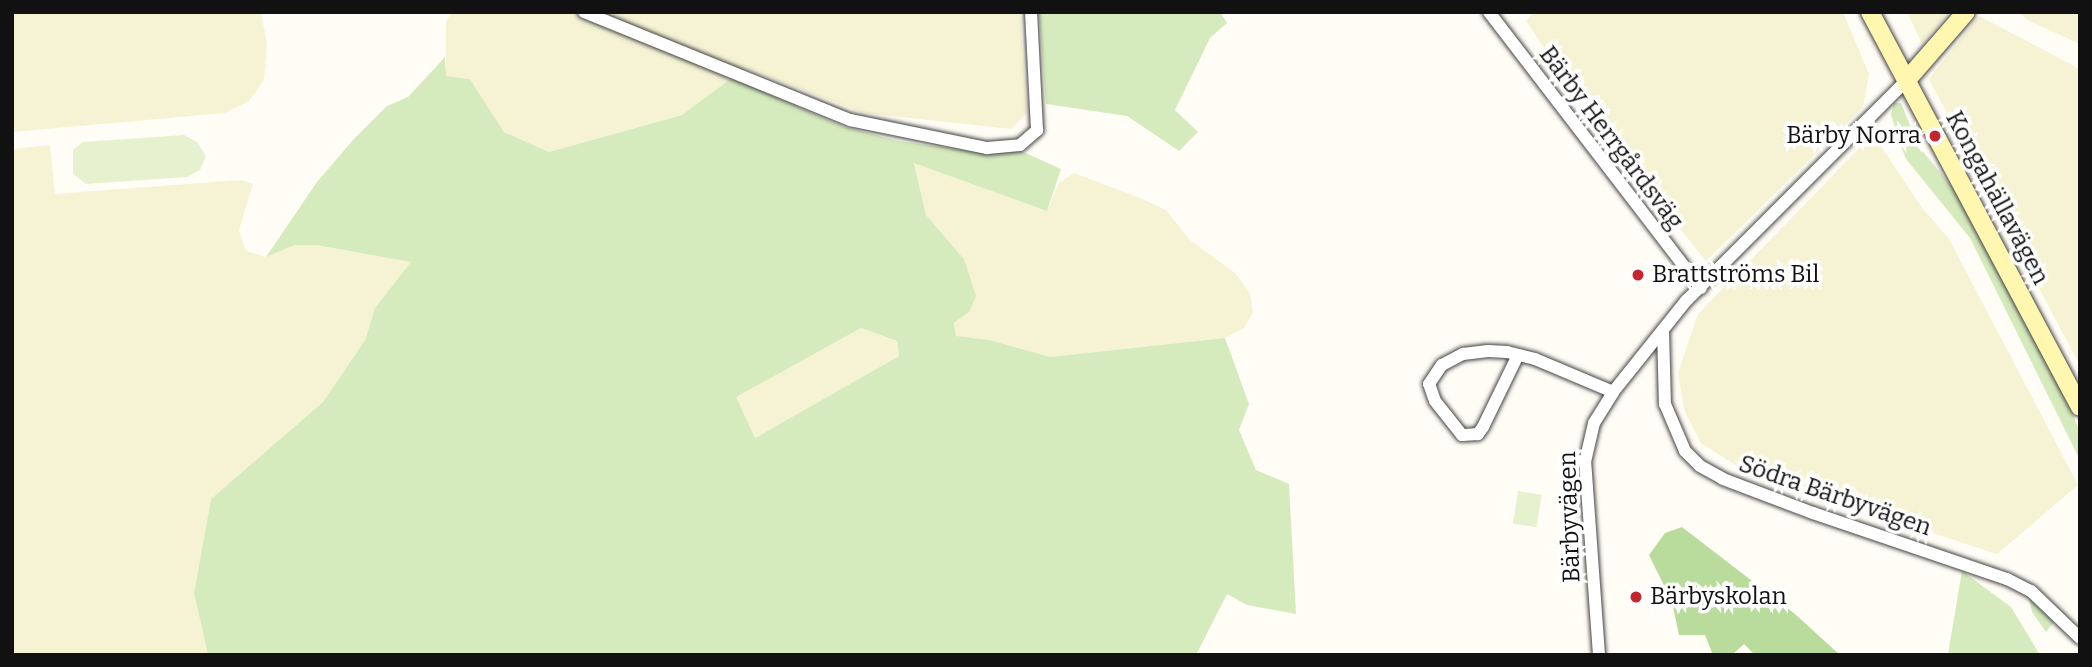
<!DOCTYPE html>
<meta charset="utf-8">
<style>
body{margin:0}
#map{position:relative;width:2092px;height:667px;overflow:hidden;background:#fffdf5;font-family:Bitter,serif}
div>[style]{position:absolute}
.farmland>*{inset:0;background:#f6f3d4}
.green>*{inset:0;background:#d5ebbd}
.forest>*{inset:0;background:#b9dc9c}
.pitch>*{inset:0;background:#e6f2cf;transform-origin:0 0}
.roads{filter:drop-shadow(0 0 2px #444) drop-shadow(0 0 2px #444)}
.street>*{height:12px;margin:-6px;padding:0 6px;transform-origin:6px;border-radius:6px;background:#fff}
.secondary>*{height:18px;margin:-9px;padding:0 9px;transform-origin:9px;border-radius:9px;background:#fff6b0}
.dots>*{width:19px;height:19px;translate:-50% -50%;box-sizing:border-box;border:4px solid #fff;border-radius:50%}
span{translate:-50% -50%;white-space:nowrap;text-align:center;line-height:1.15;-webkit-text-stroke:7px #fff;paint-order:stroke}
.poi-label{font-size:24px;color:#111}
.right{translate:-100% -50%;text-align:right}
.left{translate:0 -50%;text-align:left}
.street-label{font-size:24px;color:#111}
.frame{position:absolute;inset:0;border:14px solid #111;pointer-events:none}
</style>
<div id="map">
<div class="farmland">
<div style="clip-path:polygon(12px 12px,261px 12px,267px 44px,264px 80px,249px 101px,225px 113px,12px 132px)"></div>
<div style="clip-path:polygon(452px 12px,1020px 12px,1027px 113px,1011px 129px,864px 113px,746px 69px,682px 115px,549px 152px,504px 132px,470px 79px,446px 76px,446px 21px)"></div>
<div style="clip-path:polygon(1534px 12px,1843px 12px,1869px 74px,1863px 107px,1706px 261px,1599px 128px,1526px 21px)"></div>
<div style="clip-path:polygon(1907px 12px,1949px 12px,1922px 44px)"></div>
<div style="clip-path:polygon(2018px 12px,2080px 12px,2080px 44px,2029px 21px)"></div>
<div style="clip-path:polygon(1979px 16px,2080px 69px,2080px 366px,1929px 79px)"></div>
<div style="clip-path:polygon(1873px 134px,1920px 205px,1949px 239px,2078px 485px,1997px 554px,1745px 471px,1701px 443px,1684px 410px,1678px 373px,1698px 314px)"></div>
<div style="clip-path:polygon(50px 145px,55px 194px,241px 180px,253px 184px,239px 230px,246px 251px,266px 257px,295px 245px,316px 245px,412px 262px,375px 308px,365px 340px,323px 402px,211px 499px,194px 593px,208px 655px,12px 655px,12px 149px)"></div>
<div style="clip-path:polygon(914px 162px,1047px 211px,1059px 183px,1074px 173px,1138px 197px,1166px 210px,1190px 240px,1235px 273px,1250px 293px,1253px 313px,1244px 328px,1225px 338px,1050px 357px,990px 340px,956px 337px,954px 323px,969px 312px,964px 259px,926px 215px)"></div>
<div style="clip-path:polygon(861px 328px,897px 341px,899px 356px,755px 438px,735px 397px)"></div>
</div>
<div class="green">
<div style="clip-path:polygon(1039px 12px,1220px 12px,1227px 23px,1210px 38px,1175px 110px,1198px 132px,1179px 151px,1127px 116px,1046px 104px)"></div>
<div style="clip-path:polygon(evenodd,445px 57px,446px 76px,470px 79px,504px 132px,549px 152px,682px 115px,732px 78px,844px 127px,899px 141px,991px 154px,1019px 150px,1061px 169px,1047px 211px,914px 163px,926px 215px,964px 259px,976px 296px,969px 312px,954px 323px,956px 336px,990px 340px,1050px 357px,1225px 338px,1249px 404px,1239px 430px,1256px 470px,1289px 484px,1296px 614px,1247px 605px,1227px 594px,1196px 655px,208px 655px,194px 593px,211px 499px,323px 402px,365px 340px,375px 308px,411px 262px,316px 245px,295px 245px,266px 257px,317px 182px,353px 140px,387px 106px,408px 97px,445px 57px,861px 328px,897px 341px,899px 356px,755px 438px,736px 397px,861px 328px)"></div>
<div style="clip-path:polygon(1894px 103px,1901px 103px,1912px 130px,1898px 136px,1891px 115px)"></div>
<div style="clip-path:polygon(1910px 136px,1957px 193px,2068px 402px,2080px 433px,2080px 460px,1970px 238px,1906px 159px,1899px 141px)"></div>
<div style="clip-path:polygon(1962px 571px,2011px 607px,2040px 655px,1948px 654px)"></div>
<div style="clip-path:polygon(2029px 597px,2054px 622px,2046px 632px,2032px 612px)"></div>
</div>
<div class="forest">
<div style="clip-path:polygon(1682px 527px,1795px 614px,1840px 655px,1755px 655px,1744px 644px,1732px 655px,1713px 655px,1705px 635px,1679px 635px,1672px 602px,1649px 555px,1665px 533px)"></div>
</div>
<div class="pitch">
<div style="clip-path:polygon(184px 135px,197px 142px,206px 156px,200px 170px,187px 177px,86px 184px,73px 174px,73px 150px,83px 142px)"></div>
<div style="left:1518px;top:491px;width:24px;height:33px;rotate:9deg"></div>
</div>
<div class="roads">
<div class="street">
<div style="left:584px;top:12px;width:287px;rotate:22.1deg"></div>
<div style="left:850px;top:120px;width:140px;rotate:11.6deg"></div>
<div style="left:987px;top:148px;width:33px;rotate:-5deg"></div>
<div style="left:1020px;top:145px;width:23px;rotate:-41deg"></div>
<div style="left:1037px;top:130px;width:118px;rotate:-92.9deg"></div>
<div style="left:1489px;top:12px;width:348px;rotate:52.5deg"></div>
<div style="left:1663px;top:330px;width:74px;rotate:88.5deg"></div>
<div style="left:1665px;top:404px;width:51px;rotate:66.9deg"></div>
<div style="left:1685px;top:451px;width:21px;rotate:45deg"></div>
<div style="left:1700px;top:466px;width:26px;rotate:29deg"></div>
<div style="left:1723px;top:479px;width:96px;rotate:20.7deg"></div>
<div style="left:1813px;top:513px;width:205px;rotate:18.8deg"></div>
<div style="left:2007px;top:579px;width:27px;rotate:27deg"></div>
<div style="left:2031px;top:591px;width:68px;rotate:43.8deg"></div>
<div style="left:1518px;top:355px;width:80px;rotate:115.9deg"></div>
<div style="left:1483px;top:427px;width:9px;rotate:126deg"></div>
<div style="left:1478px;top:434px;width:16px;rotate:176deg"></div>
<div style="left:1462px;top:435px;width:43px;rotate:-128.5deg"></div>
<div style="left:1435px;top:401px;width:18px;rotate:-109deg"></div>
<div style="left:1429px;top:384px;width:23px;rotate:-56deg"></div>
<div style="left:1442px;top:365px;width:24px;rotate:-28deg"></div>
<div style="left:1463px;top:354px;width:25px;rotate:-7deg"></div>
<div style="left:1488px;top:351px;width:19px;rotate:3deg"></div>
<div style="left:1507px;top:352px;width:29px;rotate:14deg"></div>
<div style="left:1535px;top:359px;width:85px;rotate:22.9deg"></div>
<div style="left:1599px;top:655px;width:194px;rotate:-94.1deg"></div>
<div style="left:1585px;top:462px;width:40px;rotate:-77deg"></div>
<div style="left:1594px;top:423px;width:36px;rotate:-58deg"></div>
<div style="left:1613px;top:392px;width:117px;rotate:-51.3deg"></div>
<div style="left:1686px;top:301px;width:311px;rotate:-45deg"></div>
</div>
<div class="secondary">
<div style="left:1870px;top:12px;width:447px;rotate:62deg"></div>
<div style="left:1906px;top:81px;width:91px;rotate:-49deg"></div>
</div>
</div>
<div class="dots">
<div style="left:1935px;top:136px;background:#c4262e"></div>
<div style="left:1638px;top:275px;background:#c4262e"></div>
<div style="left:1636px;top:597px;background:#c4262e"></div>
</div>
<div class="poi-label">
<span class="right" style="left:1921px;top:136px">Bärby Norra</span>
<span class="left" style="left:1652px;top:275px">Brattströms Bil</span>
<span class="left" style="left:1650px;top:597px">Bärbyskolan</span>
</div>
<div class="street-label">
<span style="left:1611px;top:138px;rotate:53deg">Bärby Herrgårdsväg</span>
<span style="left:1997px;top:198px;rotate:62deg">Kongahällavägen</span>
<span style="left:1835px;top:496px;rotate:19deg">Södra Bärbyvägen</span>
<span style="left:1570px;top:517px;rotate:-92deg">Bärbyvägen</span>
</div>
<div class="frame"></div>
</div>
